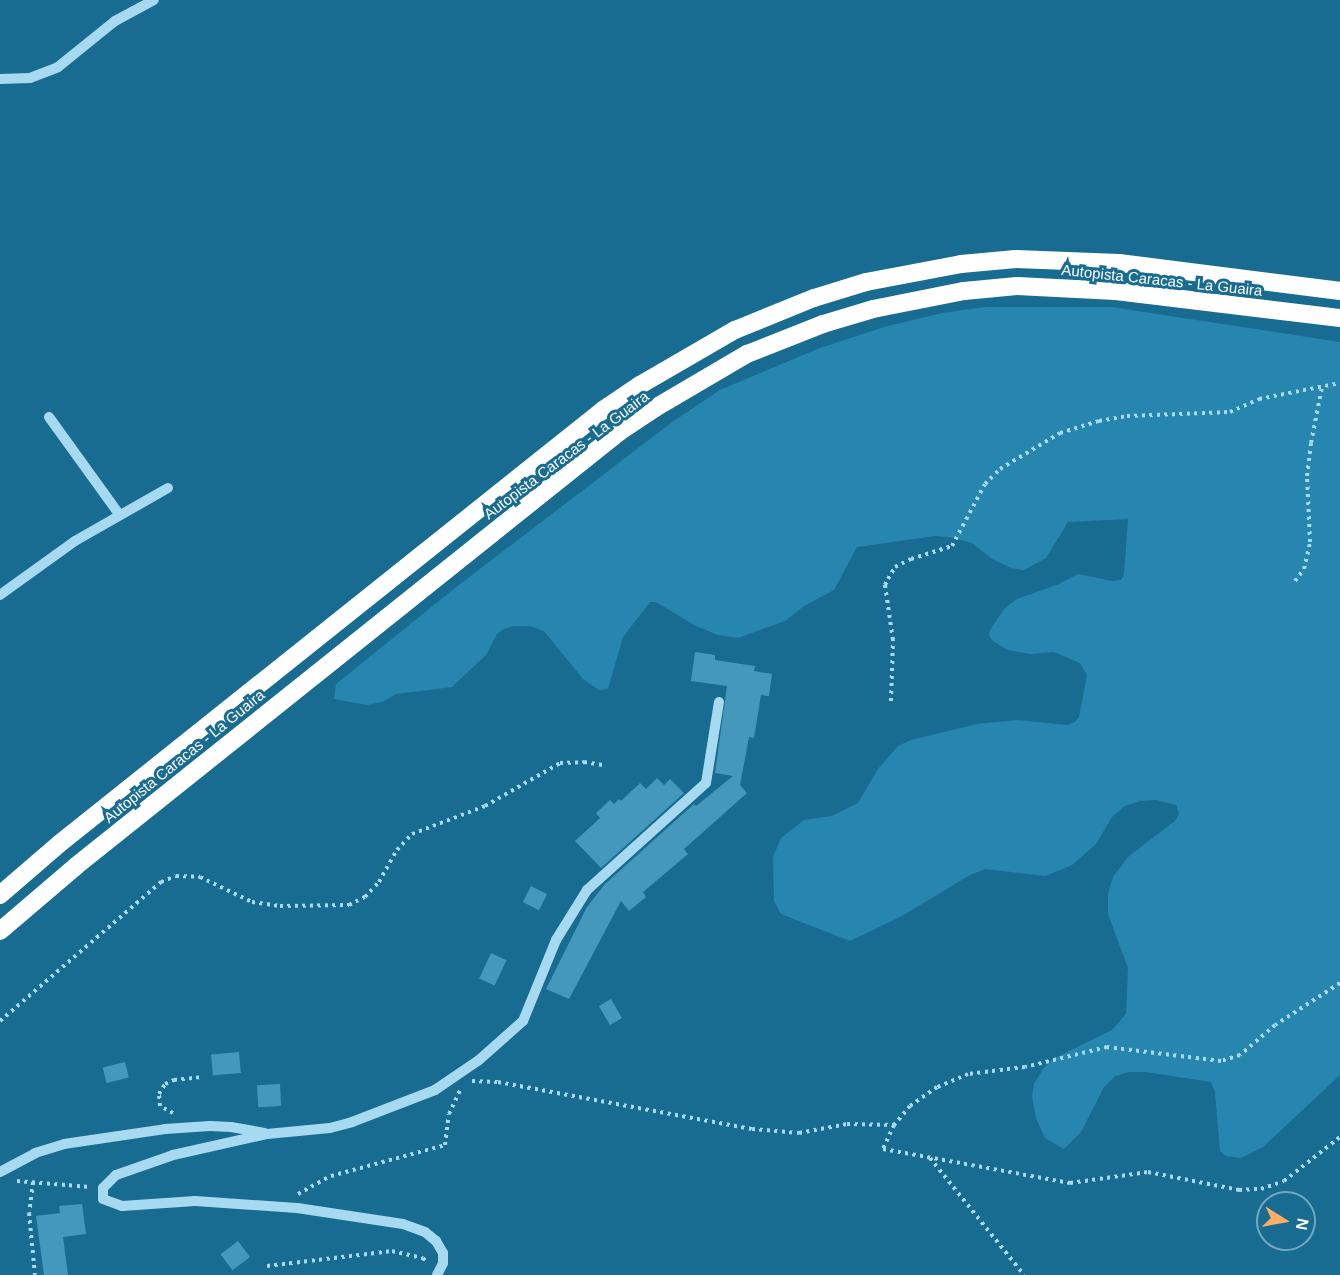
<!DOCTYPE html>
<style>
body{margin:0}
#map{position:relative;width:1340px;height:1275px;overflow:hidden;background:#186c92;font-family:Arial,sans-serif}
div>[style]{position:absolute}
.green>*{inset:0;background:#2786af}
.building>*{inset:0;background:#4498bc;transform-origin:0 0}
.path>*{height:4px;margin-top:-2px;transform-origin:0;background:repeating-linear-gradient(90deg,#a7daf0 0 3px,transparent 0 7.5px)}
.minor>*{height:10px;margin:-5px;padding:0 5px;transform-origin:5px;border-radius:5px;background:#a7daf0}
.highway>*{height:18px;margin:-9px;padding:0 9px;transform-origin:9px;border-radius:9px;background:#fff}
span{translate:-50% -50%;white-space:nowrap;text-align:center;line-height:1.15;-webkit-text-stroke:6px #186c92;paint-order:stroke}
.street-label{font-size:15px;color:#fff}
.north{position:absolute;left:1256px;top:1191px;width:60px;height:60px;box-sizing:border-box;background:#186c92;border:2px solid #74a7be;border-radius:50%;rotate:101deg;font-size:16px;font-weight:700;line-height:24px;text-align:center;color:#fff}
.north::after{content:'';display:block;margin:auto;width:21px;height:27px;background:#ffad66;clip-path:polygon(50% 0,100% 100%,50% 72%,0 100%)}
</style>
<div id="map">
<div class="green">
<div style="clip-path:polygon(986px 307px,1111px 307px,1340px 342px,1340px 1075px,1263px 1147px,1241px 1158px,1226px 1156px,1220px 1151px,1215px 1092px,1211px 1082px,1146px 1072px,1129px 1072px,1115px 1076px,1104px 1087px,1081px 1132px,1064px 1149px,1045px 1138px,1036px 1118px,1032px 1096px,1034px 1084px,1043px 1069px,1053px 1059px,1112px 1030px,1126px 1014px,1128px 968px,1108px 914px,1108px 893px,1113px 877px,1128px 857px,1176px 820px,1179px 813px,1176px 805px,1156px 800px,1140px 801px,1125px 806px,1112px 817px,1096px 844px,1072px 865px,1045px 876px,985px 869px,970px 875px,902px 916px,850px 941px,781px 914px,774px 901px,773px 857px,781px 838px,804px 820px,832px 816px,858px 803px,878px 769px,898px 746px,911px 740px,977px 724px,1018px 720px,1067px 725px,1075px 722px,1079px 717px,1087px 675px,1080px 663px,1054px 652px,1030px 654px,1008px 650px,993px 641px,989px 636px,990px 630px,1004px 609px,1017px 599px,1059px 584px,1078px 574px,1112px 581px,1121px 580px,1124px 574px,1128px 519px,1068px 522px,1046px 558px,1024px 570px,1011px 568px,992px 559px,972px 543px,949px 537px,935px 536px,857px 547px,834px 590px,804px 606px,785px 621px,738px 638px,718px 635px,696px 626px,656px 602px,650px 602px,623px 637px,608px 689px,599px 690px,583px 679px,544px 631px,530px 626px,514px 626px,504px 629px,497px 634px,486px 655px,452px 687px,396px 694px,382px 702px,367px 705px,334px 699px,336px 684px,455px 588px,671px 423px,720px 390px,820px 348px,884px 327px,942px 313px)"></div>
</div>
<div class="building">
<div style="clip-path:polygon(695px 652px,715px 655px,715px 660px,755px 666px,754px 671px,772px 674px,769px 696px,761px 695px,754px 738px,749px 737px,740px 785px,747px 793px,684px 849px,688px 854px,643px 892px,646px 897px,629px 911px,621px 901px,569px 999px,546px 989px,587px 907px,605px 884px,694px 804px,696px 806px,733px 776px,715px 773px,727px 686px,691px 681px)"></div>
<div style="clip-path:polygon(657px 778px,664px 785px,670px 779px,684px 793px,601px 868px,575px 841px,600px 818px,596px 813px,610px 800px,614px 804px,619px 799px,621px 801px,640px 783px,646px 789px)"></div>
<div style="left:531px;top:886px;width:18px;height:18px;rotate:27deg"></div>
<div style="left:491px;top:953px;width:17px;height:28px;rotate:25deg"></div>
<div style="left:611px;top:999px;width:22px;height:14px;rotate:60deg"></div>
<div style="left:239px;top:1052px;width:21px;height:28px;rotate:85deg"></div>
<div style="left:125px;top:1062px;width:16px;height:23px;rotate:76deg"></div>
<div style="left:280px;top:1084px;width:22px;height:23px;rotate:87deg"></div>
<div style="clip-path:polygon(82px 1204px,86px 1234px,63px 1237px,68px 1275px,44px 1275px,36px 1216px,60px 1213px,59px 1206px)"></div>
<div style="left:238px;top:1241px;width:20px;height:22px;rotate:53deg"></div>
</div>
<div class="path">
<div style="left:1295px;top:581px;width:15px;rotate:-53deg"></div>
<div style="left:1304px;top:569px;width:28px;rotate:-77deg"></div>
<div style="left:1310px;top:542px;width:66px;rotate:-92.6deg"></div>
<div style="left:1307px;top:476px;width:33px;rotate:-83deg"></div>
<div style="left:1311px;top:443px;width:57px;rotate:-78.9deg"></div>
<div style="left:891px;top:701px;width:61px;rotate:-88.1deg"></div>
<div style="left:893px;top:640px;width:56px;rotate:-98.3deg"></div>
<div style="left:885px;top:585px;width:7px;rotate:-63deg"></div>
<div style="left:888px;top:579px;width:14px;rotate:-60deg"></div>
<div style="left:895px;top:567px;width:18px;rotate:-27deg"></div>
<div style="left:911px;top:559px;width:43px;rotate:-17.6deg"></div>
<div style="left:952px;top:546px;width:70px;rotate:-62deg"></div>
<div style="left:985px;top:484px;width:21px;rotate:-45deg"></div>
<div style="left:1000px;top:469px;width:70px;rotate:-31deg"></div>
<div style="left:1060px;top:433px;width:41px;rotate:-17.1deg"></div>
<div style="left:1099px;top:421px;width:28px;rotate:-10deg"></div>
<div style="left:1127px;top:416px;width:103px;rotate:-2.2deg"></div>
<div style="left:1230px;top:412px;width:32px;rotate:-24deg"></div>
<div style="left:1259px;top:399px;width:83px;rotate:-11.2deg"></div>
<div style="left:1340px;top:983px;width:77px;rotate:147.1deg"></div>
<div style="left:1275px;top:1025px;width:46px;rotate:139.4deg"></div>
<div style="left:1240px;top:1055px;width:20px;rotate:162deg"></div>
<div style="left:1221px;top:1061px;width:115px;rotate:-173deg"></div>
<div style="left:1107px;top:1047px;width:84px;rotate:166.3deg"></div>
<div style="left:1025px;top:1067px;width:57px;rotate:173deg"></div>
<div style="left:968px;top:1074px;width:34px;rotate:157deg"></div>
<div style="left:937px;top:1087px;width:33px;rotate:145deg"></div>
<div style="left:910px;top:1106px;width:25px;rotate:130deg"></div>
<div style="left:894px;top:1125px;width:26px;rotate:115deg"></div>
<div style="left:883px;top:1149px;width:190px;rotate:10.3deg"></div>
<div style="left:1070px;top:1183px;width:79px;rotate:-8deg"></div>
<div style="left:1148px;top:1172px;width:93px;rotate:11.2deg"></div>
<div style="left:1239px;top:1190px;width:22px;rotate:-3deg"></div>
<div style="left:1261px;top:1189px;width:24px;rotate:-19deg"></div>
<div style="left:1284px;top:1181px;width:71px;rotate:-38.2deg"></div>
<div style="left:0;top:1021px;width:213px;rotate:-40.8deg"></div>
<div style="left:161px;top:882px;width:16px;rotate:-22deg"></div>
<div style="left:176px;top:876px;width:24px;rotate:2deg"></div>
<div style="left:200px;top:877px;width:58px;rotate:25.7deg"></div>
<div style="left:252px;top:902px;width:28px;rotate:8deg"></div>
<div style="left:280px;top:906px;width:69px;rotate:-0.8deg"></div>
<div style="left:349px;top:905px;width:18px;rotate:-27deg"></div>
<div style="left:365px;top:897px;width:21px;rotate:-47deg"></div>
<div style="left:379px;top:882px;width:37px;rotate:-61deg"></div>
<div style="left:397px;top:850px;width:22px;rotate:-47deg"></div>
<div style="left:412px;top:834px;width:78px;rotate:-21deg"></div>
<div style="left:485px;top:806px;width:86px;rotate:-29.8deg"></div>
<div style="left:560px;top:763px;width:24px;rotate:-2deg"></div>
<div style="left:584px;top:762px;width:19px;rotate:9deg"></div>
<div style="left:472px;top:1081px;width:26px;rotate:2deg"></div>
<div style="left:498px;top:1082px;width:258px;rotate:10.5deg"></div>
<div style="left:752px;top:1129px;width:47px;rotate:4.9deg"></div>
<div style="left:799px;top:1133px;width:49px;rotate:-10.6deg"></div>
<div style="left:847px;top:1124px;width:47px;rotate:1.2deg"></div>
<div style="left:173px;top:1113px;width:15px;rotate:-152deg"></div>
<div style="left:160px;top:1106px;width:12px;rotate:-95deg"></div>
<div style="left:159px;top:1094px;width:12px;rotate:-59deg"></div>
<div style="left:165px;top:1084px;width:10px;rotate:-24deg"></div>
<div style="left:174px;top:1080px;width:30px;rotate:-6deg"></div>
<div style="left:930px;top:1158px;width:150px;rotate:51.2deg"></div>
<div style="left:17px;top:1181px;width:73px;rotate:4.7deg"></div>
<div style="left:33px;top:1182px;width:31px;rotate:97deg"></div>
<div style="left:29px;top:1213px;width:62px;rotate:84.5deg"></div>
<div style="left:298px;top:1194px;width:38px;rotate:-29deg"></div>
<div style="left:331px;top:1176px;width:118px;rotate:-15.2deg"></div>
<div style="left:445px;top:1145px;width:31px;rotate:-83deg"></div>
<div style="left:449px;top:1114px;width:26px;rotate:-65deg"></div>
<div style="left:267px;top:1266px;width:126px;rotate:-6.8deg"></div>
<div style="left:392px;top:1251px;width:32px;rotate:13deg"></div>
<div style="left:423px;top:1258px;width:6px;rotate:51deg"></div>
</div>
<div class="minor">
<div style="left:0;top:79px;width:30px;rotate:-2deg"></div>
<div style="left:30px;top:78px;width:30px;rotate:-21deg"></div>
<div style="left:58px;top:67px;width:73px;rotate:-38.9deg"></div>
<div style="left:115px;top:21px;width:44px;rotate:-28.3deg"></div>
<div style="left:49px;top:417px;width:120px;rotate:54.2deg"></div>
<div style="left:0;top:595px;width:92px;rotate:-35.8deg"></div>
<div style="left:75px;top:541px;width:107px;rotate:-29.7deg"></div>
<div style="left:0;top:1172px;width:40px;rotate:-28deg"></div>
<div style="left:35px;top:1153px;width:30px;rotate:-17deg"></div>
<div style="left:64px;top:1144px;width:102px;rotate:-8.4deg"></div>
<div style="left:165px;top:1129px;width:45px;rotate:-3.8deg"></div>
<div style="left:210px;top:1126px;width:21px;rotate:3deg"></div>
<div style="left:231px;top:1127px;width:34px;rotate:10deg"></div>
<div style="left:437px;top:1275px;width:13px;rotate:-63deg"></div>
<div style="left:443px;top:1263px;width:10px;rotate:-90deg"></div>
<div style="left:443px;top:1253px;width:14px;rotate:-120deg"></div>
<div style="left:436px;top:1241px;width:14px;rotate:-141deg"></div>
<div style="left:425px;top:1232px;width:23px;rotate:-160deg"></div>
<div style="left:403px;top:1224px;width:107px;rotate:-171.4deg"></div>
<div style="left:297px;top:1208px;width:102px;rotate:-176.1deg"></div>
<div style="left:195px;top:1201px;width:73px;rotate:176.1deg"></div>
<div style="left:122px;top:1206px;width:20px;rotate:-160deg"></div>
<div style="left:103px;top:1199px;width:11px;rotate:-90deg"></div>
<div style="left:103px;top:1188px;width:18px;rotate:-45deg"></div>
<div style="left:116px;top:1175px;width:60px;rotate:-19.3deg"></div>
<div style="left:173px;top:1155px;width:96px;rotate:-12.6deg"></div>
<div style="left:267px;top:1134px;width:63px;rotate:-5.4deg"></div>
<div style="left:330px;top:1128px;width:23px;rotate:-15deg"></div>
<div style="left:352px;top:1122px;width:89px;rotate:-21.1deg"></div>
<div style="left:435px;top:1090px;width:53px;rotate:-34.3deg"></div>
<div style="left:479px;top:1060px;width:59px;rotate:-41.6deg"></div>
<div style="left:523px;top:1021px;width:87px;rotate:-67.8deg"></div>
<div style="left:556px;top:940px;width:59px;rotate:-58.2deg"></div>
<div style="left:587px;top:890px;width:160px;rotate:-42deg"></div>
<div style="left:706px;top:783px;width:82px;rotate:-80.9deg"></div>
</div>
<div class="highway">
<div style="left:0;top:895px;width:78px;rotate:-40.8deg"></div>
<div style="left:59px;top:844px;width:696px;rotate:-38.58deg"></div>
<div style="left:603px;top:410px;width:45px;rotate:-34deg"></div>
<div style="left:640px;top:385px;width:110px;rotate:-30.1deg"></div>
<div style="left:735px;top:330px;width:85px;rotate:-22.1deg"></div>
<div style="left:814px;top:298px;width:54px;rotate:-17.1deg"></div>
<div style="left:866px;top:282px;width:97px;rotate:-10.7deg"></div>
<div style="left:961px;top:264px;width:55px;rotate:-5.2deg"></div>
<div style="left:1016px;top:259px;width:103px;rotate:2.2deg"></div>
<div style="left:1119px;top:263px;width:223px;rotate:7.2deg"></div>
<div style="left:0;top:931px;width:100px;rotate:-40.5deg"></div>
<div style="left:76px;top:866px;width:695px;rotate:-38.63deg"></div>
<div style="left:619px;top:432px;width:43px;rotate:-33.7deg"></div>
<div style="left:655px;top:408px;width:107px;rotate:-30.4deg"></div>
<div style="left:747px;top:354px;width:82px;rotate:-21.5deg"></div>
<div style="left:823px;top:324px;width:52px;rotate:-16.7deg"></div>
<div style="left:873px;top:309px;width:93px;rotate:-11.2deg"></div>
<div style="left:964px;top:291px;width:53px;rotate:-5.4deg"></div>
<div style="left:1017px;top:286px;width:99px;rotate:2.9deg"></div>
<div style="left:1116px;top:291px;width:226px;rotate:6.9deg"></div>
</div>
<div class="street-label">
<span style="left:1162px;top:280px;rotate:6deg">Autopista Caracas - La Guaira</span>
<span style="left:566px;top:455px;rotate:-37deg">Autopista Caracas - La Guaira</span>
<span style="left:184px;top:756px;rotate:-39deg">Autopista Caracas - La Guaira</span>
</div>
<div class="north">N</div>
</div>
